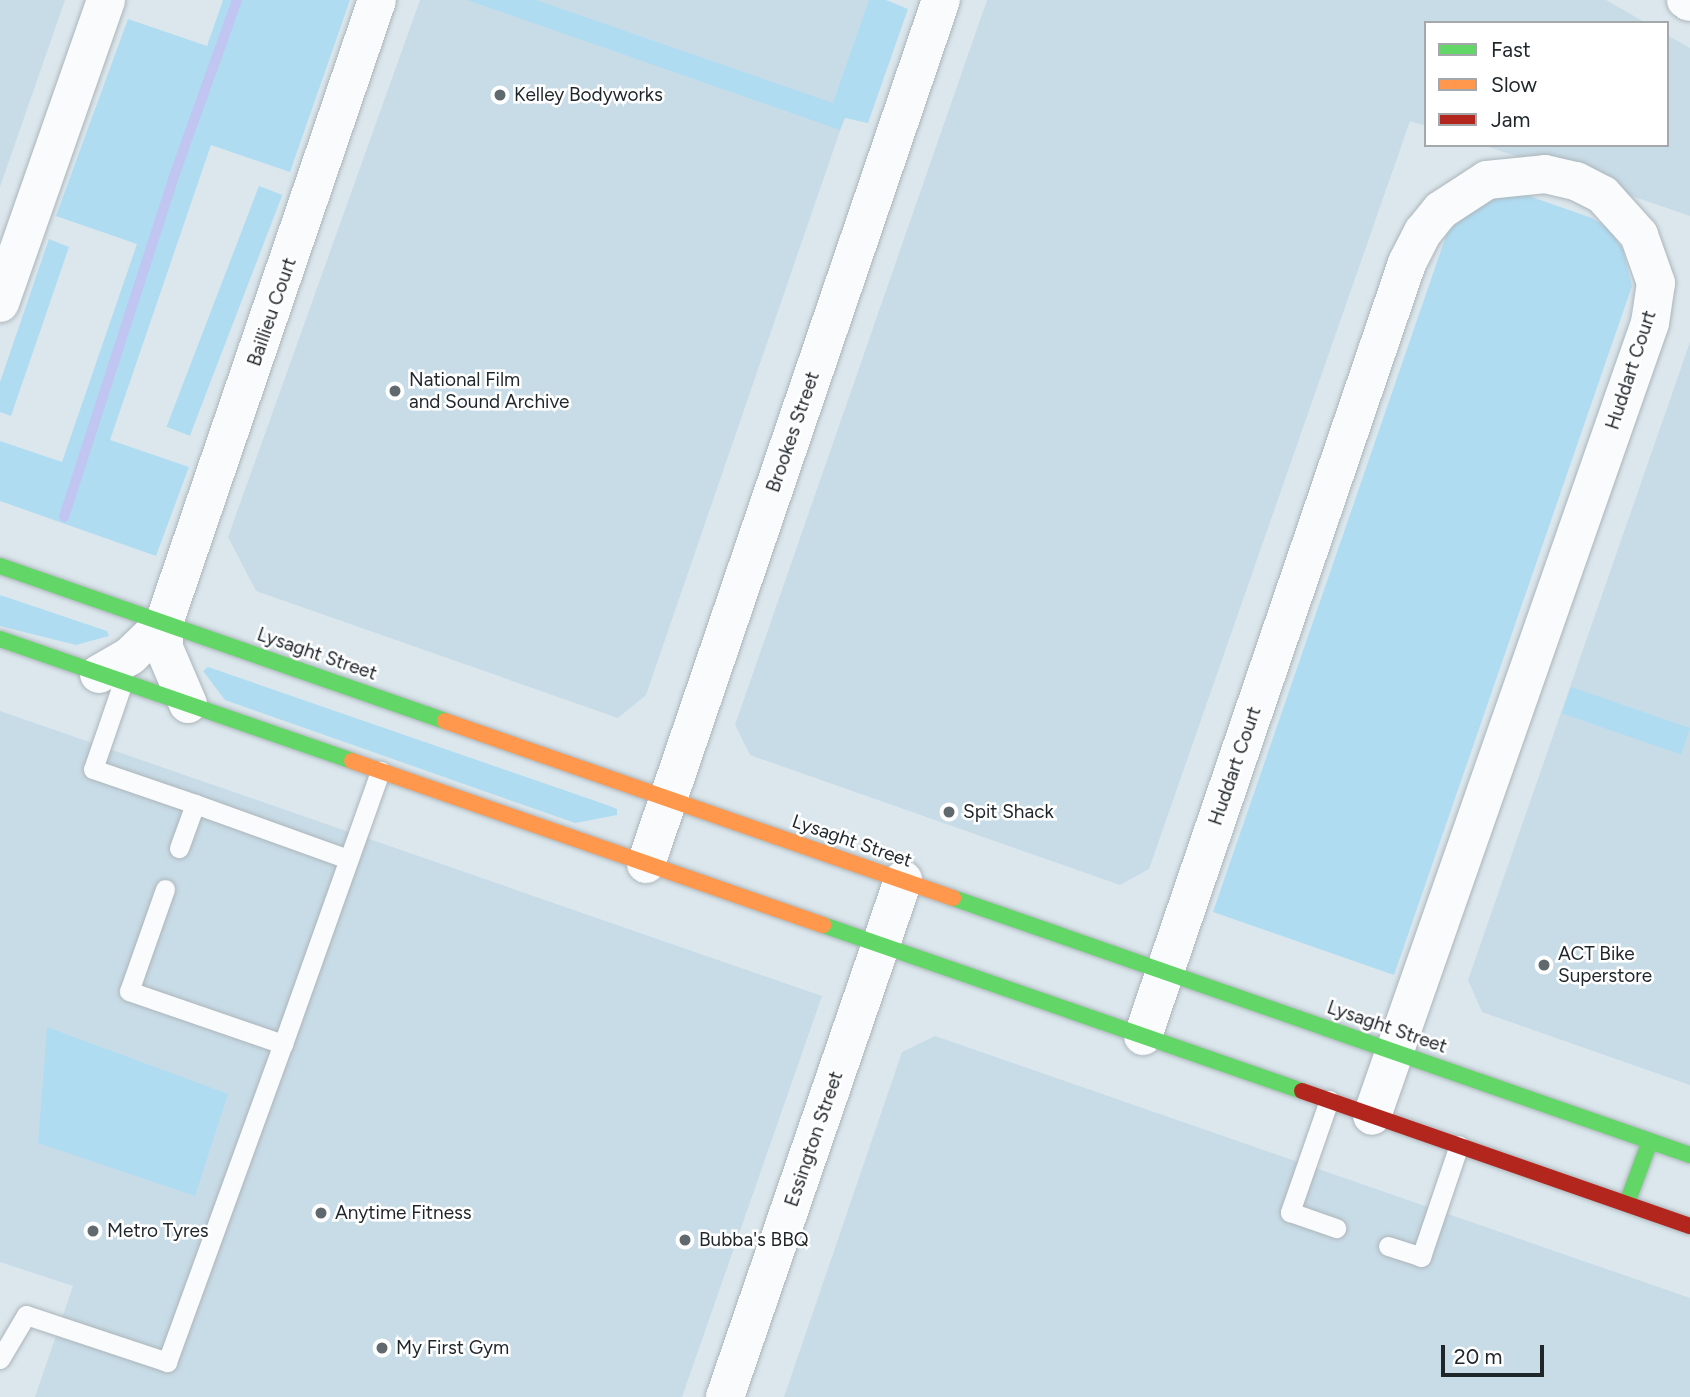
<!DOCTYPE html>
<style>
body{margin:0}
#map{position:relative;width:1690px;height:1397px;overflow:hidden;background:#dbe7ed;font-family:Figtree,sans-serif}
div>[style]{position:absolute}
.built>*{inset:0;background:#c8dce7}
.green>*{inset:0;background:#b0dcf2;transform-origin:0 0}
.stream>*{height:10px;margin:-5px;padding:0 5px;transform-origin:5px;border-radius:5px;background:#c0c5f1}
.roads{filter:drop-shadow(0 0 2px #acb5ba) drop-shadow(0 0 2px #acb5ba)}
.lane>*{height:19px;margin:-9.5px;padding:0 9.5px;transform-origin:9.5px;border-radius:9.5px;background:#fafbfc}
.street>*{height:38px;margin:-19px;padding:0 19px;transform-origin:19px;border-radius:19px;background:#fafbfc}
.fast>*{height:16px;margin:-8px;padding:0 8px;transform-origin:8px;border-radius:8px;background:#63d668}
.slow>*{height:16px;margin:-8px;padding:0 8px;transform-origin:8px;border-radius:8px;background:#ff974d}
.jam>*{height:16px;margin:-8px;padding:0 8px;transform-origin:8px;border-radius:8px;background:#b3261e}
.dots>*{width:19px;height:19px;translate:-50% -50%;box-sizing:border-box;border:4px solid #fff;border-radius:50%}
span{translate:-50% -50%;white-space:nowrap;text-align:center;line-height:1.15;-webkit-text-stroke:5px #fff;paint-order:stroke}
.poi-label{font-size:19px;color:#1e262a}
.left{translate:0 -50%;text-align:left}
.street-label{font-size:19px;color:#1e262a}
.legend{position:absolute;left:1424px;top:21px;width:245px;height:126px;box-sizing:border-box;background:#fff;border:2px solid #a5a8aa;margin:0;padding:9px 12px;list-style:none;font-size:21px;color:#1e262a}
.legend li{display:flex;align-items:center;gap:14px;height:35px}
.legend b{width:35px;border:2px solid #a5a8aa}
.scale{position:absolute;left:1441px;top:1345px;width:103px;height:32px;box-sizing:border-box;border:4px solid #1e262a;border-top:0;padding-left:9px;font-size:21px;line-height:24px;white-space:nowrap;color:#1e262a;-webkit-text-stroke:5px #fff;paint-order:stroke}
</style>
<div id="map">
<div class="built">
<div style="clip-path:polygon(0 0,65px 0,0 187px)"></div>
<div style="clip-path:polygon(420px 0,885px 0,646px 695px,618px 718px,256px 591px,228px 537px)"></div>
<div style="clip-path:polygon(987px 0,1606px 0,1646px 23px,1426px 23px,1426px 126px,1410px 121px,1149px 869px,1120px 885px,750px 755px,735px 725px)"></div>
<div style="clip-path:polygon(1667px 35px,1690px 48px,1690px 216px,1483px 145px,1667px 145px)"></div>
<div style="clip-path:polygon(1690px 342px,1690px 1085px,1482px 1012px,1468px 980px)"></div>
<div style="clip-path:polygon(0 711px,822px 996px,682px 1397px,35px 1397px,73px 1286px,0 1262px)"></div>
<div style="clip-path:polygon(935px 1036px,1690px 1298px,1690px 1397px,784px 1397px,902px 1052px)"></div>
</div>
<div class="green">
<div style="clip-path:polygon(223px 0,350px 0,290px 172px,211px 145px,110px 440px,189px 467px,156px 556px,0 501px,0 441px,62px 462px,137px 244px,56px 216px,128px 19px,207px 46px)"></div>
<div style="clip-path:polygon(467px 0,536px 0,833px 103px,869px 0,886px 0,908px 9px,868px 123px,845px 118px,840px 130px)"></div>
<div style="left:259px;top:186px;width:25px;height:258px;rotate:21deg"></div>
<div style="clip-path:polygon(1501px 195px,1526px 195px,1592px 218px,1610px 230px,1623px 250px,1632px 286px,1394px 975px,1213px 912px,1447px 233px,1477px 204px)"></div>
<div style="clip-path:polygon(49px 239px,69px 247px,11px 416px,0 412px,0 382px)"></div>
<div style="clip-path:polygon(0 595px,107px 631px,109px 636px,76px 645px,0 626px)"></div>
<div style="clip-path:polygon(208px 667px,607px 805px,617px 809px,617px 815px,575px 823px,225px 700px,203px 671px)"></div>
<div style="left:1571px;top:687px;width:126px;height:28px;rotate:19deg"></div>
<div style="clip-path:polygon(47px 1027px,228px 1094px,195px 1196px,38px 1143px)"></div>
</div>
<div class="stream">
<div style="left:64px;top:517px;width:355px;rotate:-72.1deg"></div>
<div style="left:173px;top:179px;width:190px;rotate:-70.3deg"></div>
</div>
<div class="roads">
<div class="lane">
<div style="left:123px;top:682px;width:92px;rotate:109deg"></div>
<div style="left:93px;top:769px;width:108px;rotate:18.9deg"></div>
<div style="left:195px;top:804px;width:47px;rotate:110deg"></div>
<div style="left:195px;top:804px;width:163px;rotate:19.8deg"></div>
<div style="left:165px;top:889px;width:108px;rotate:109.4deg"></div>
<div style="left:129px;top:991px;width:163px;rotate:19deg"></div>
<div style="left:283px;top:1044px;width:290px;rotate:-70.4deg"></div>
<div style="left:1329px;top:1100px;width:119px;rotate:109.2deg"></div>
<div style="left:1290px;top:1212px;width:49px;rotate:19.2deg"></div>
<div style="left:1388px;top:1246px;width:35px;rotate:18deg"></div>
<div style="left:1421px;top:1257px;width:118px;rotate:-71.3deg"></div>
<div style="left:0;top:1359px;width:51px;rotate:-59.4deg"></div>
<div style="left:26px;top:1315px;width:149px;rotate:18.4deg"></div>
<div style="left:167px;top:1362px;width:338px;rotate:-70deg"></div>
</div>
<div class="street">
<div style="left:1686px;top:0;width:4px;rotate:27deg"></div>
<div style="left:0;top:303px;width:321px;rotate:-70.7deg"></div>
<div style="left:99px;top:674px;width:36px;rotate:-30deg"></div>
<div style="left:130px;top:656px;width:47px;rotate:-44.1deg"></div>
<div style="left:188px;top:704px;width:61px;rotate:-113.2deg"></div>
<div style="left:164px;top:648px;width:25px;rotate:-90deg"></div>
<div style="left:164px;top:623px;width:658px;rotate:-71.12deg"></div>
<div style="left:646px;top:864px;width:913px;rotate:-71.15deg"></div>
<div style="left:1143px;top:1036px;width:817px;rotate:-71.14deg"></div>
<div style="left:1407px;top:263px;width:35px;rotate:-63deg"></div>
<div style="left:1423px;top:232px;width:28px;rotate:-51deg"></div>
<div style="left:1441px;top:210px;width:55px;rotate:-33.1deg"></div>
<div style="left:1487px;top:180px;width:58px;rotate:-5.9deg"></div>
<div style="left:1545px;top:174px;width:32px;rotate:13deg"></div>
<div style="left:1576px;top:181px;width:30px;rotate:27deg"></div>
<div style="left:1603px;top:195px;width:54px;rotate:48deg"></div>
<div style="left:1639px;top:235px;width:51px;rotate:70.5deg"></div>
<div style="left:1656px;top:283px;width:40px;rotate:98.5deg"></div>
<div style="left:1650px;top:323px;width:840px;rotate:109.32deg"></div>
<div style="left:725px;top:1397px;width:547px;rotate:-71deg"></div>
</div>
<div class="fast">
<div style="left:0;top:566px;width:471px;rotate:19.2deg"></div>
<div style="left:0;top:639px;width:373px;rotate:19.1deg"></div>
<div style="left:953px;top:898px;width:781px;rotate:19.22deg"></div>
<div style="left:823px;top:925px;width:507px;rotate:19.11deg"></div>
<div style="left:1627px;top:1203px;width:66px;rotate:-69.6deg"></div>
</div>
<div class="slow">
<div style="left:445px;top:721px;width:538px;rotate:19.21deg"></div>
<div style="left:352px;top:761px;width:499px;rotate:19.2deg"></div>
</div>
<div class="jam">
<div style="left:1302px;top:1091px;width:411px;rotate:19.2deg"></div>
</div>
</div>
<div class="dots">
<div style="left:500px;top:95px;background:#606a6e"></div>
<div style="left:395px;top:391px;background:#606a6e"></div>
<div style="left:949px;top:812px;background:#606a6e"></div>
<div style="left:1544px;top:965px;background:#606a6e"></div>
<div style="left:321px;top:1213px;background:#606a6e"></div>
<div style="left:93px;top:1231px;background:#606a6e"></div>
<div style="left:685px;top:1240px;background:#606a6e"></div>
<div style="left:382px;top:1348px;background:#606a6e"></div>
</div>
<div class="poi-label">
<span class="left" style="left:514px;top:95px">Kelley Bodyworks</span>
<span class="left" style="left:409px;top:391px">National Film<br>and Sound Archive</span>
<span class="left" style="left:963px;top:812px">Spit Shack</span>
<span class="left" style="left:1558px;top:965px">ACT Bike<br>Superstore</span>
<span class="left" style="left:335px;top:1213px">Anytime Fitness</span>
<span class="left" style="left:107px;top:1231px">Metro Tyres</span>
<span class="left" style="left:699px;top:1240px">Bubba's BBQ</span>
<span class="left" style="left:396px;top:1348px">My First Gym</span>
</div>
<div class="street-label">
<span style="left:272px;top:312px;rotate:-71deg">Baillieu Court</span>
<span style="left:1631px;top:370px;rotate:-72deg">Huddart Court</span>
<span style="left:793px;top:432px;rotate:-71deg">Brookes Street</span>
<span style="left:317px;top:654px;rotate:19deg">Lysaght Street</span>
<span style="left:1235px;top:766px;rotate:-71deg">Huddart Court</span>
<span style="left:852px;top:841px;rotate:19deg">Lysaght Street</span>
<span style="left:1387px;top:1027px;rotate:19deg">Lysaght Street</span>
<span style="left:814px;top:1139px;rotate:-71deg">Essington Street</span>
</div>
<ul class="legend">
<li><b style="height:9px;background:#63d668"></b>Fast</li>
<li><b style="height:9px;background:#ff974d"></b>Slow</li>
<li><b style="height:9px;background:#b3261e"></b>Jam</li>
</ul>
<div class="scale">20 m</div>
</div>
